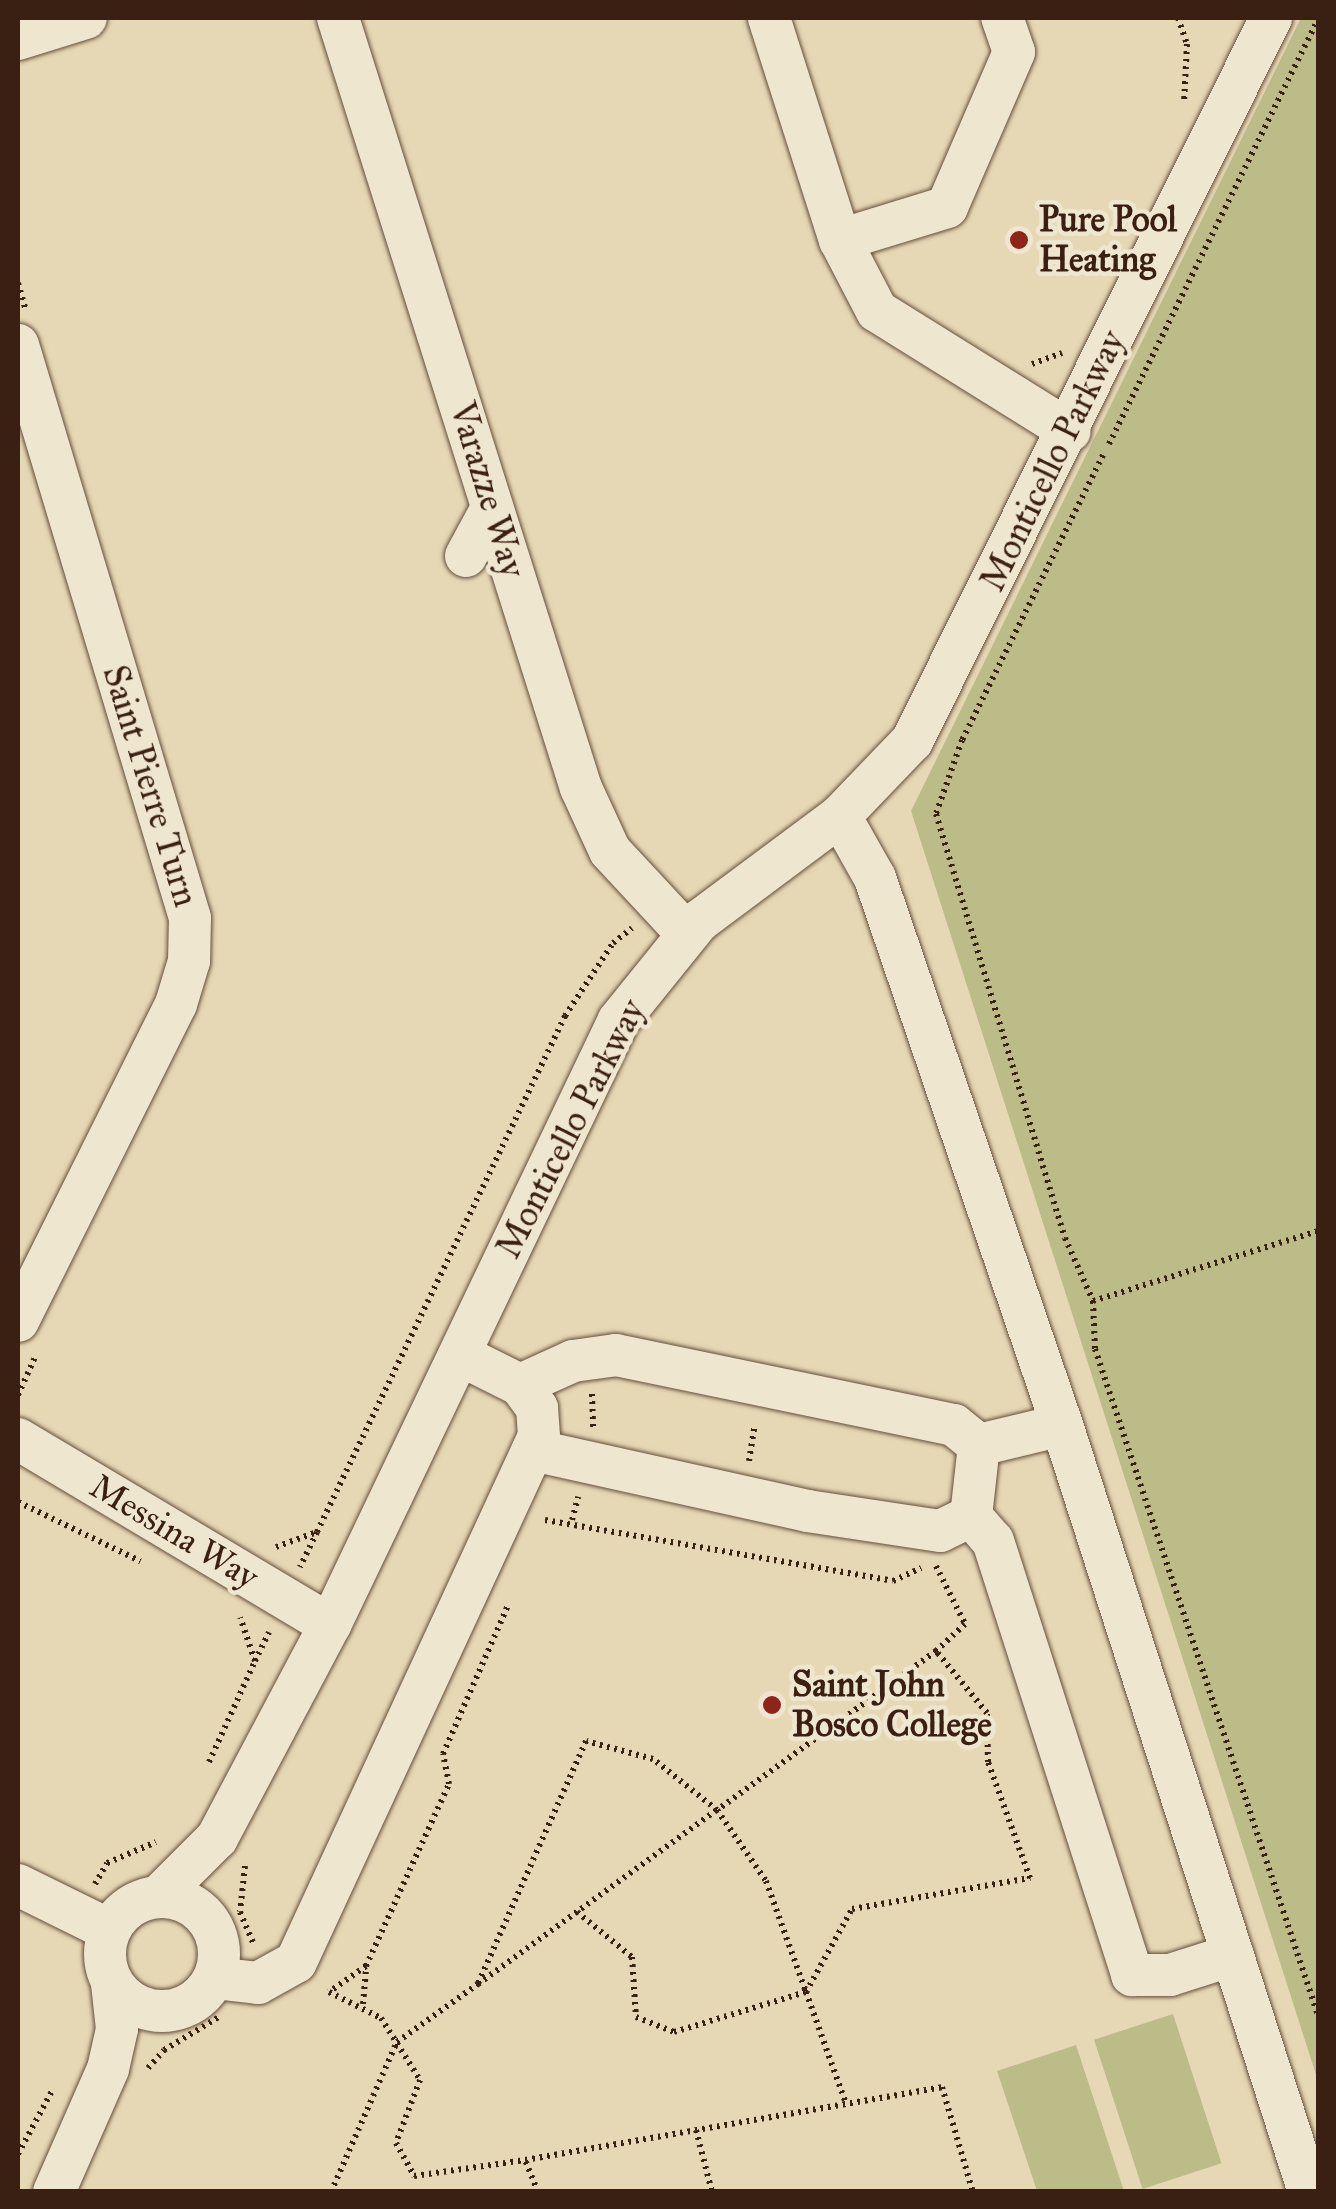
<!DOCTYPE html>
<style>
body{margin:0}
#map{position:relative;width:1336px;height:2209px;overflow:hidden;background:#e6d8b5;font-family:"IM FELL Great Primer",serif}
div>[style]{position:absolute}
.green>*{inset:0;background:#bcbc89;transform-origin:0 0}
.path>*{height:6px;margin-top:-3px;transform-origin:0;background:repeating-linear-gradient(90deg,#3a2012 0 2.5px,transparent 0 7.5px)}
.roads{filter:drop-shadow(0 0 2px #654e3b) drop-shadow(0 0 2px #654e3b)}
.minor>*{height:42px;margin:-21px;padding:0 21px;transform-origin:21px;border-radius:21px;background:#efe6cf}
.minor>.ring{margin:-21px;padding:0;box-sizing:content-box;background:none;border:42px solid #efe6cf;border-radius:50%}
.dots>*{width:28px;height:28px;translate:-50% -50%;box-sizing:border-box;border:5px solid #efe6cf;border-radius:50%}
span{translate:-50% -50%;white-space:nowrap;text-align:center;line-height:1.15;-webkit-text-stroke:9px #efe6cf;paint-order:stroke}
.poi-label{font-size:35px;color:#3a2012;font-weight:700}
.left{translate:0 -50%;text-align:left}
.street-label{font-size:35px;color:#3a2012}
.frame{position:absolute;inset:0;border:20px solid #3a2012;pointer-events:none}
</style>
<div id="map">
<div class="green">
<div style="clip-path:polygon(1301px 18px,1318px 18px,1318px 2081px,911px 811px)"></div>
<div style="left:1173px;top:2014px;width:157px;height:83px;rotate:72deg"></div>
<div style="clip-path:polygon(1076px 2045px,1124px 2191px,1037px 2191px,997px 2071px)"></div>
</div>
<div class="path">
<div style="left:1178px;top:18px;width:28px;rotate:71deg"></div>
<div style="left:1187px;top:44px;width:60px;rotate:92.9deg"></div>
<div style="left:18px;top:283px;width:29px;rotate:74deg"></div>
<div style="left:1032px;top:364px;width:32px;rotate:-20deg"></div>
<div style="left:1109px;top:444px;width:474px;rotate:-63.8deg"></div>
<div style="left:1103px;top:455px;width:318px;rotate:116.3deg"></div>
<div style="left:962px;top:740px;width:78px;rotate:109.4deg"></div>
<div style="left:936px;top:814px;width:443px;rotate:73.1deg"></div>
<div style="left:1065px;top:1238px;width:69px;rotate:66deg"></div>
<div style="left:1093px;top:1301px;width:48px;rotate:87.6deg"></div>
<div style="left:1095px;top:1349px;width:702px;rotate:71.49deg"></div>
<div style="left:1093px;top:1301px;width:236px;rotate:-17.3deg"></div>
<div style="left:592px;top:1394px;width:33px;rotate:88deg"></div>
<div style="left:18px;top:1395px;width:44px;rotate:-65.8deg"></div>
<div style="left:749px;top:1461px;width:37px;rotate:-81deg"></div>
<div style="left:18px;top:1502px;width:136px;rotate:25.8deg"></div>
<div style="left:545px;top:1520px;width:353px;rotate:9.9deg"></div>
<div style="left:893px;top:1581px;width:31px;rotate:-25deg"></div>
<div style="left:572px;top:1520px;width:24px;rotate:-75deg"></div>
<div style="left:317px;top:1532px;width:573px;rotate:-64.33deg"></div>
<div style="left:565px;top:1016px;width:87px;rotate:-56.7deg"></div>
<div style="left:613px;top:943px;width:24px;rotate:-38deg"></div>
<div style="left:276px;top:1547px;width:44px;rotate:-20.1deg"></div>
<div style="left:317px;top:1532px;width:39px;rotate:116deg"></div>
<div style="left:936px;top:1566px;width:65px;rotate:63.4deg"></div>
<div style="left:965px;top:1624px;width:40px;rotate:137deg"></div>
<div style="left:255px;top:1661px;width:32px;rotate:-64deg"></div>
<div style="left:209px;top:1762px;width:111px;rotate:-65.5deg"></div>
<div style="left:255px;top:1661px;width:46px;rotate:-108.8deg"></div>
<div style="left:245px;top:1866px;width:46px;rotate:96.2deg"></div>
<div style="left:240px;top:1912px;width:36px;rotate:67deg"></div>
<div style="left:95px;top:1884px;width:24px;rotate:-60deg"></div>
<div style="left:107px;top:1863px;width:53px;rotate:-23.2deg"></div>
<div style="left:577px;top:1912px;width:71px;rotate:39.3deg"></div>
<div style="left:632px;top:1957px;width:60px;rotate:86.2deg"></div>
<div style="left:636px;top:2017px;width:41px;rotate:21.5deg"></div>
<div style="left:674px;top:2032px;width:138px;rotate:-16.9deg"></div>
<div style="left:806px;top:1992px;width:95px;rotate:-61deg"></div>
<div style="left:852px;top:1909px;width:181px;rotate:-9.9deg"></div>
<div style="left:1030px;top:1878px;width:123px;rotate:-109.9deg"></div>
<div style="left:988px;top:1762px;width:49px;rotate:-91.2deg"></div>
<div style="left:987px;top:1713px;width:80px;rotate:-129.4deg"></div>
<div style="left:936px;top:1651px;width:271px;rotate:144deg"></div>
<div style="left:717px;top:1810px;width:86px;rotate:55.4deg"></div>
<div style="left:766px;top:1881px;width:118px;rotate:70.2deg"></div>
<div style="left:806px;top:1992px;width:119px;rotate:70.3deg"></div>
<div style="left:366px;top:1966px;width:200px;rotate:-65.5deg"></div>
<div style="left:449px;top:1784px;width:31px;rotate:-101deg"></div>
<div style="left:443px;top:1754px;width:163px;rotate:-66.4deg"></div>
<div style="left:363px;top:2004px;width:38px;rotate:-85deg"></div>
<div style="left:366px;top:1966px;width:45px;rotate:144.9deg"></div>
<div style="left:329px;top:1992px;width:58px;rotate:26.6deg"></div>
<div style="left:381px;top:2018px;width:73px;rotate:57.8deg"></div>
<div style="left:420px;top:2080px;width:67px;rotate:110.9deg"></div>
<div style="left:396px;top:2143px;width:38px;rotate:61deg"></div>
<div style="left:414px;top:2176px;width:112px;rotate:-8.2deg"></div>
<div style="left:148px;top:2068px;width:24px;rotate:-48deg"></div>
<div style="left:164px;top:2050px;width:64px;rotate:-31deg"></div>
<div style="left:696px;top:2130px;width:64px;rotate:75.5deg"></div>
<div style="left:18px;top:2154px;width:74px;rotate:-61.7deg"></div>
<div style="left:331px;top:2192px;width:164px;rotate:-66.3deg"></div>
<div style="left:397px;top:2042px;width:100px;rotate:-35.6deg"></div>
<div style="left:478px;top:1984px;width:296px;rotate:-36.1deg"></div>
<div style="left:717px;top:1810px;width:82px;rotate:-141.4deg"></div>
<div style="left:653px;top:1759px;width:69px;rotate:-165deg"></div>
<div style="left:586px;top:1741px;width:266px;rotate:114deg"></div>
<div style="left:538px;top:2192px;width:35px;rotate:-112deg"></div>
<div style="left:525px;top:2160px;width:423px;rotate:-9.9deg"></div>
<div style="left:942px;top:2087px;width:109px;rotate:73.6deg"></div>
</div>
<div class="roads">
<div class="minor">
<div style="left:338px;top:18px;width:807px;rotate:72.49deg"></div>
<div style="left:581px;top:788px;width:69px;rotate:65.3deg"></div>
<div style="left:610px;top:851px;width:113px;rotate:47.1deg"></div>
<div style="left:769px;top:18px;width:233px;rotate:72.3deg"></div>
<div style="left:840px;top:240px;width:80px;rotate:62.5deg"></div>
<div style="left:877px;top:311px;width:227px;rotate:31.9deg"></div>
<div style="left:18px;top:39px;width:71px;rotate:-17.2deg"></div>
<div style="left:840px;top:240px;width:112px;rotate:-17.1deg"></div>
<div style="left:947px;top:207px;width:169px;rotate:-66.6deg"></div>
<div style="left:1014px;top:52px;width:36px;rotate:-109deg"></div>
<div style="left:18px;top:345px;width:598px;rotate:73.29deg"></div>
<div style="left:190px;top:918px;width:43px;rotate:91.3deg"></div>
<div style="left:189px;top:961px;width:45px;rotate:106.8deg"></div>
<div style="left:176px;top:1004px;width:354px;rotate:116.5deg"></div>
<div style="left:466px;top:556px;width:55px;rotate:-61.6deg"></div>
<div style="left:840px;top:816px;width:71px;rotate:60.6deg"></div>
<div style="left:875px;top:878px;width:578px;rotate:71.13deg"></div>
<div style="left:1062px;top:1425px;width:806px;rotate:72.15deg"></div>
<div style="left:520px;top:1385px;width:58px;rotate:-24.4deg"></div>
<div style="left:573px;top:1361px;width:43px;rotate:-7.9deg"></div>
<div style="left:616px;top:1355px;width:345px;rotate:11.7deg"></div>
<div style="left:954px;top:1425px;width:32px;rotate:39deg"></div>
<div style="left:979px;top:1445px;width:71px;rotate:96.4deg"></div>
<div style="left:971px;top:1516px;width:34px;rotate:154deg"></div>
<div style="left:940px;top:1531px;width:134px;rotate:-171.4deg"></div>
<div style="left:808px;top:1511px;width:282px;rotate:-167.5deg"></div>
<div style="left:18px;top:1439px;width:363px;rotate:30.8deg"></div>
<div style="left:979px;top:1445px;width:85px;rotate:-13.5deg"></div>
<div style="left:971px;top:1516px;width:33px;rotate:49deg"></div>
<div style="left:993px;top:1541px;width:456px;rotate:72.2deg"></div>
<div style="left:1132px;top:1975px;width:38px"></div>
<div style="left:1170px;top:1975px;width:66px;rotate:-17.6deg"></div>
<div style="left:18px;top:1885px;width:102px;rotate:26.3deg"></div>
<div style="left:159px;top:1896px;width:82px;rotate:-45deg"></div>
<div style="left:217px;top:1838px;width:241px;rotate:-62.1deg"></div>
<div style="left:330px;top:1625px;width:670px;rotate:-64.47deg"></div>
<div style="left:619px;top:1020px;width:127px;rotate:-51.1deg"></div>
<div style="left:699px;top:921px;width:176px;rotate:-36.7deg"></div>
<div style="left:840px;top:816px;width:104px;rotate:-46.2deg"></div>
<div style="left:912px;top:741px;width:807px;rotate:-63.59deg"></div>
<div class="ring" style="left:105px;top:1897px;width:72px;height:72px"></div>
<div style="left:214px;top:1978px;width:44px;rotate:6.5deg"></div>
<div style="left:258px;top:1983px;width:43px;rotate:-28.9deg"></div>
<div style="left:296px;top:1962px;width:579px;rotate:-65.2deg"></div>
<div style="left:539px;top:1436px;width:28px;rotate:-94deg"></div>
<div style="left:537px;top:1408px;width:29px;rotate:-126deg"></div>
<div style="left:520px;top:1385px;width:67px;rotate:-153.4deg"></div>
<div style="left:54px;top:2192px;width:134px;rotate:-66.3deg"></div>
<div style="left:108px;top:2069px;width:41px;rotate:-77.3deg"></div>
<div style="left:117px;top:2029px;width:45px;rotate:-96.3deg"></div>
</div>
</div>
<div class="dots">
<div style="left:1019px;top:240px;background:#8f2418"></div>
<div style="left:772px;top:1705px;background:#8f2418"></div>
</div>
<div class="poi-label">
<span class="left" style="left:1039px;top:240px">Pure Pool<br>Heating</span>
<span class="left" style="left:792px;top:1705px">Saint John<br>Bosco College</span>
</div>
<div class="street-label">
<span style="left:1053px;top:461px;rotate:-64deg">Monticello Parkway</span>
<span style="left:487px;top:490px;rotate:73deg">Varazze Way</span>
<span style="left:150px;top:786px;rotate:73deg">Saint Pierre Turn</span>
<span style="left:571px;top:1129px;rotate:-63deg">Monticello Parkway</span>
<span style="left:174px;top:1532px;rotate:31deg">Messina Way</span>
</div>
<div class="frame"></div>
</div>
